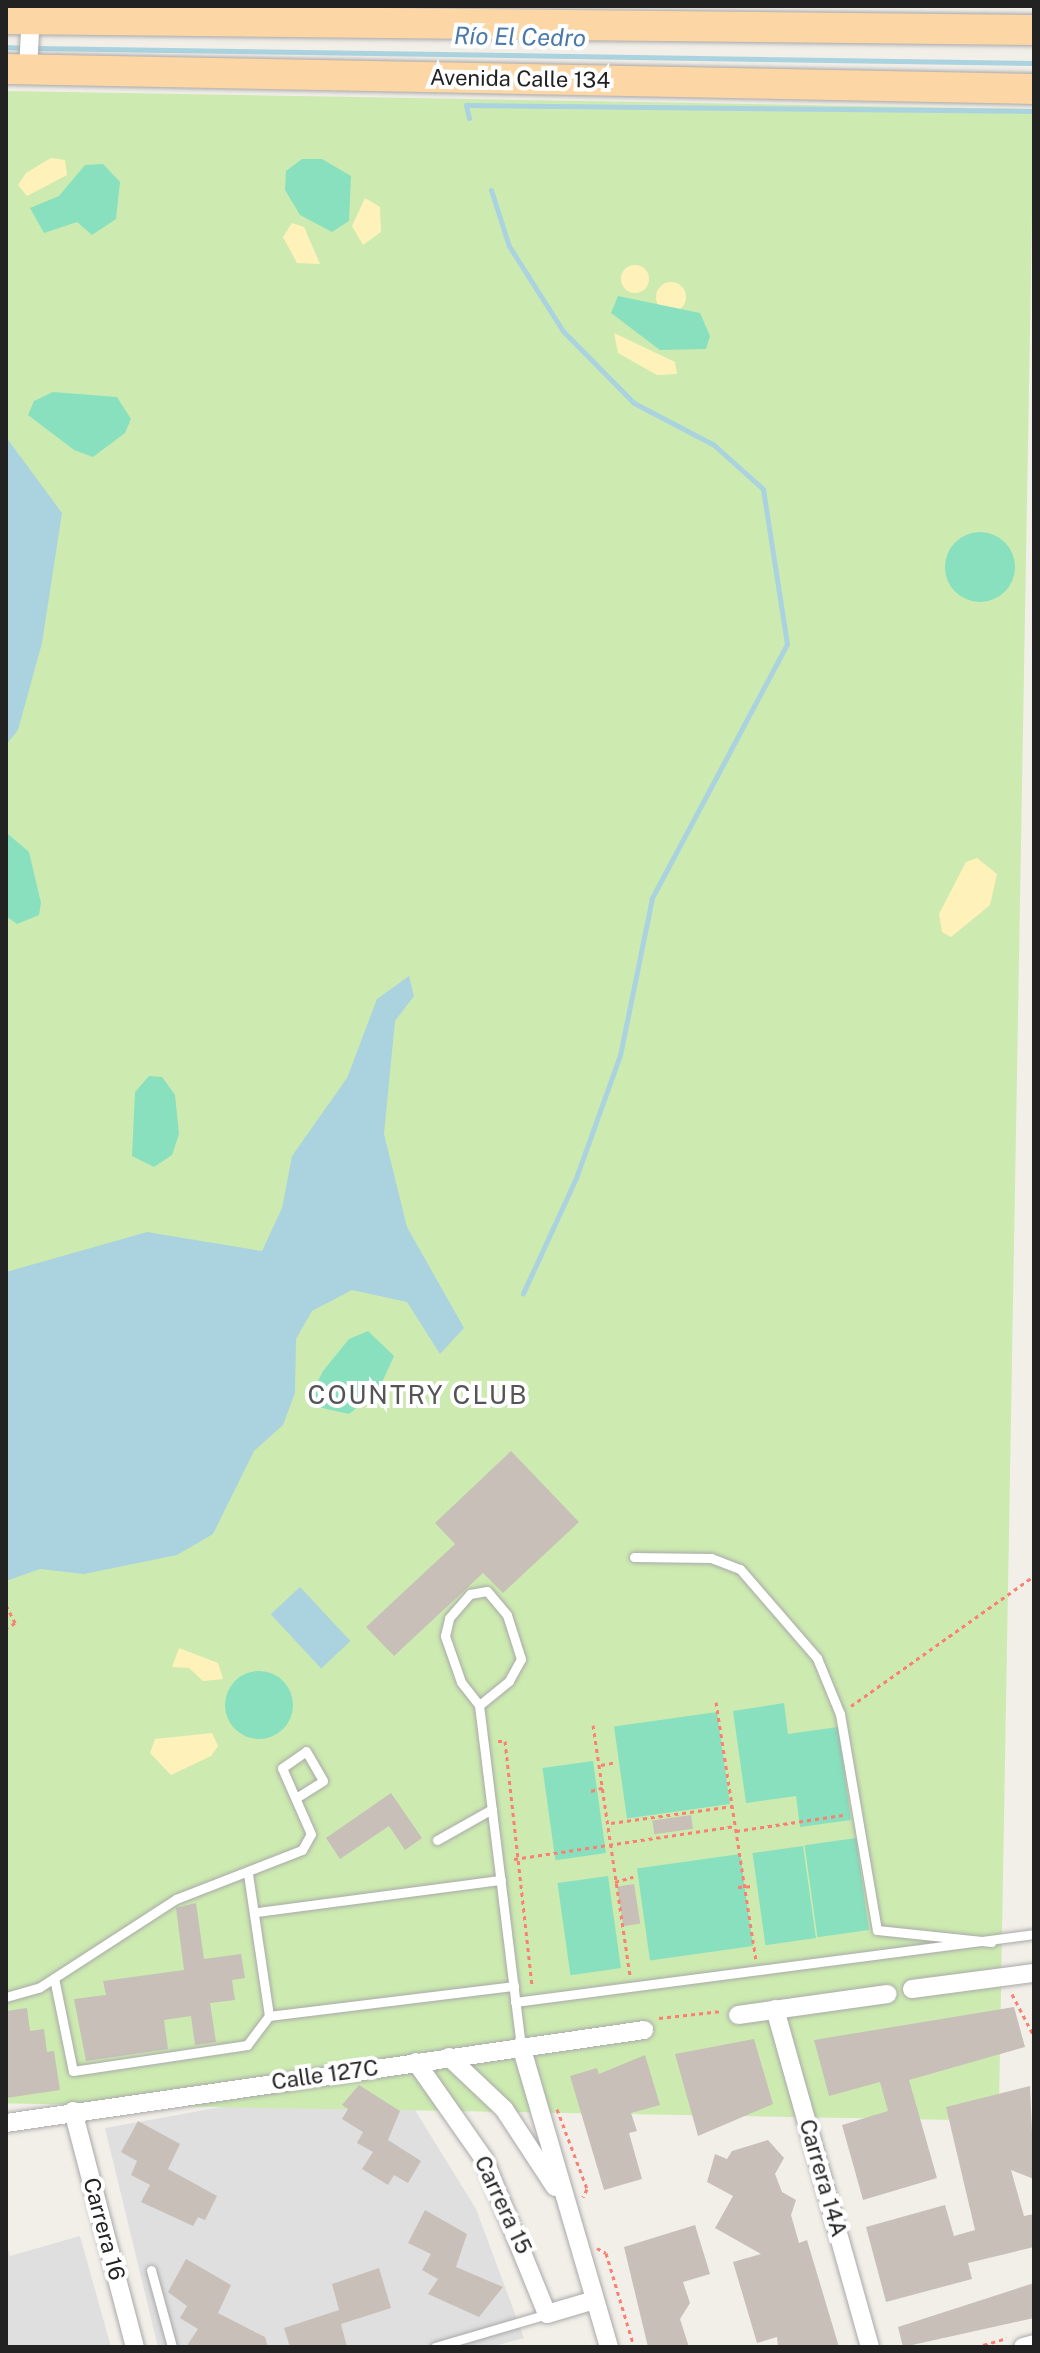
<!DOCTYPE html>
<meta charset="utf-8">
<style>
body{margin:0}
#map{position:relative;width:1040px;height:2353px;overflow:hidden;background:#f2efe9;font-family:"Public Sans",sans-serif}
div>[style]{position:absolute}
.residential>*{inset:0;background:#e0dfdf}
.grass>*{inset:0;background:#cdebb0;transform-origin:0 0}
.sand>*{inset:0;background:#fff1ba}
.round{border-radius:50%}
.pitch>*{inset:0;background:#88e0be;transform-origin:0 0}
.water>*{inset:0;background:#aad3df;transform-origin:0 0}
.stream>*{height:5px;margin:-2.5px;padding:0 2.5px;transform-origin:2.5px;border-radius:2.5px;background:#aad3df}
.building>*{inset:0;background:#c7bfb8;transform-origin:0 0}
.path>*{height:3px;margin-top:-1.5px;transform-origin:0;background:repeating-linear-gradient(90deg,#fa8072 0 4px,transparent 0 8px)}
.roads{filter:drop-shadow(0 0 2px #a9a9a9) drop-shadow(0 0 2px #a9a9a9)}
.service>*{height:9px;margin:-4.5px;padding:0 4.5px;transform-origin:4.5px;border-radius:4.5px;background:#fff}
.minor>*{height:18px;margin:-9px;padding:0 9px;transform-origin:9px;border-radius:9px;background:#fff}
.primary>*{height:30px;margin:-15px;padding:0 15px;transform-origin:15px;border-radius:15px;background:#fcd6a4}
span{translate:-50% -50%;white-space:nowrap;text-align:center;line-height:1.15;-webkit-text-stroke:8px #fff;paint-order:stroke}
.street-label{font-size:22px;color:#222}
.water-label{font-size:24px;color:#4a7aab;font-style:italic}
.quarter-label{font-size:26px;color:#555;letter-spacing:2px}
.frame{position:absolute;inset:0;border:8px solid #222;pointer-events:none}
</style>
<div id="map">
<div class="residential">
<div style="clip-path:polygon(394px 2076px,476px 2209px,524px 2338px,491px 2347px,158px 2347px,105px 2128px)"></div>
<div style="clip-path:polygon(80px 2236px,111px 2347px,6px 2347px,6px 2242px,10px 2256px)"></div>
</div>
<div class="grass">
<div style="left:6px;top:91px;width:1028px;height:2012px;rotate:1deg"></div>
</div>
<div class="sand">
<div style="clip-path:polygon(51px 158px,65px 160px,67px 175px,27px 196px,18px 185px,26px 173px)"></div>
<div style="clip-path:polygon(365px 198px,380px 207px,381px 232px,363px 245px,352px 226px)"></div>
<div style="clip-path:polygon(292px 223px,304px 227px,320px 264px,297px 263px,283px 237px)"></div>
<div class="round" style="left:621px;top:265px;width:28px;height:28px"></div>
<div class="round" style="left:656px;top:282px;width:30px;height:30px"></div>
<div style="clip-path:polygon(614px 333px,675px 362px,677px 374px,657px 375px,618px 353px)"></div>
<div style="clip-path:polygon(977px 858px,997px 874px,990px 905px,951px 937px,942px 932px,939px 914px,966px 862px)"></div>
<div style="clip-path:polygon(179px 1648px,218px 1663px,223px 1679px,203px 1681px,189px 1668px,172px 1667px)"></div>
<div style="clip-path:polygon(212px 1733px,218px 1746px,211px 1756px,171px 1775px,150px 1753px,155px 1739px)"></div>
</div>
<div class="pitch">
<div style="clip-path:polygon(302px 159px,322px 159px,351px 176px,349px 221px,332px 232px,300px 215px,285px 190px,286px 171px)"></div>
<div style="clip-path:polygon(103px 164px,120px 182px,116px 219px,92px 235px,77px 222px,44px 233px,30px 208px,59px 196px,85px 165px)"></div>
<div style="clip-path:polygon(618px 296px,700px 313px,710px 336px,706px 349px,660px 350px,611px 313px)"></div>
<div style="clip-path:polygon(53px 392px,117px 397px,131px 419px,125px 433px,93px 457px,74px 450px,28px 415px,34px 401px)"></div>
<div class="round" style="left:945px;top:532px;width:70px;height:70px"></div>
<div style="clip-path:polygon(8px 834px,29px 852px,41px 903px,39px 915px,17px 924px,6px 916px)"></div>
<div style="clip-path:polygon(149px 1076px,162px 1077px,175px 1095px,179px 1134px,172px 1155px,154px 1167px,132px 1156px,135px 1092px)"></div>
<div style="clip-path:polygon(368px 1331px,394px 1356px,378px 1391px,349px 1414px,318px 1407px,313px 1391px,323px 1371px,349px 1339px)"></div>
<div class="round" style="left:225px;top:1671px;width:68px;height:68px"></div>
<div style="clip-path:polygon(784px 1703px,788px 1734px,838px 1727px,851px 1820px,800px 1827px,796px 1796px,746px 1803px,733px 1711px)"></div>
<div style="left:717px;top:1712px;width:93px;height:104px;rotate:82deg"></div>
<div style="left:593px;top:1761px;width:93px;height:51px;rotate:82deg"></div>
<div style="left:856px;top:1838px;width:93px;height:52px;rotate:82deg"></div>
<div style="left:803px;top:1846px;width:93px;height:51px;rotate:82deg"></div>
<div style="left:740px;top:1854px;width:93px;height:104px;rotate:82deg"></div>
<div style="left:608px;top:1876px;width:93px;height:51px;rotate:82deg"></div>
</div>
<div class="water">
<div style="clip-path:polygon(6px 437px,62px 513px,42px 643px,18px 730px,6px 745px)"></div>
<div style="clip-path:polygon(409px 976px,414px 996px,395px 1021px,384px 1134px,407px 1227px,464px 1328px,440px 1354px,407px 1302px,352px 1290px,312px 1311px,296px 1339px,295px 1393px,283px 1425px,254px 1451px,213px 1534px,177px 1555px,84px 1574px,40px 1569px,6px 1581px,6px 1272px,147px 1232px,262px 1251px,282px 1208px,292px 1156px,347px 1078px,377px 999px)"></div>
<div style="left:300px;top:1587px;width:74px;height:40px;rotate:47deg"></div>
</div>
<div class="stream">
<div style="left:6px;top:47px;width:19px;rotate:3deg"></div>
<div style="left:35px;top:48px;width:999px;rotate:0.86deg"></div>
<div style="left:469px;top:118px;width:13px;rotate:-103deg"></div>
<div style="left:466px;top:105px;width:568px;rotate:0.61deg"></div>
<div style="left:491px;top:190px;width:59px;rotate:72.2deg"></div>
<div style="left:509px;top:246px;width:101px;rotate:57.6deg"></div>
<div style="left:563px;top:331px;width:101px;rotate:45.4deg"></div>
<div style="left:634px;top:403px;width:90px;rotate:27.7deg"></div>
<div style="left:714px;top:445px;width:66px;rotate:41.9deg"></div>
<div style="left:763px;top:489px;width:157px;rotate:81.2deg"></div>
<div style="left:787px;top:644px;width:288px;rotate:118deg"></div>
<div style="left:652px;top:898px;width:160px;rotate:101.5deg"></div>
<div style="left:620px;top:1055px;width:131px;rotate:109.7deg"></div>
<div style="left:576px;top:1178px;width:127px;rotate:114.7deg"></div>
</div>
<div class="building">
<div style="clip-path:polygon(511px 1451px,579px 1522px,503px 1593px,483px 1573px,394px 1656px,366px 1627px,455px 1544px,435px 1523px)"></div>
<div style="clip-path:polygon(391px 1793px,422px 1838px,405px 1850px,389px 1826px,340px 1859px,326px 1838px)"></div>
<div style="left:691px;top:1815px;width:14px;height:39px;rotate:82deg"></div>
<div style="left:634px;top:1884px;width:40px;height:17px;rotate:81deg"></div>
<div style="clip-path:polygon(196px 1903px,204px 1959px,241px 1954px,245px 1978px,232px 1980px,235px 2000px,210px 2003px,216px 2042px,195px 2045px,191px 2016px,164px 2020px,168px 2049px,86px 2061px,74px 1999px,106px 1995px,103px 1981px,184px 1970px,176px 1908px)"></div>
<div style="clip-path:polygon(1014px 2007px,1025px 2047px,909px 2080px,937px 2178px,863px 2200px,842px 2125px,888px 2111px,880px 2082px,829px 2096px,814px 2040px)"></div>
<div style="clip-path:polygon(27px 2008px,30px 2031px,44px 2029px,47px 2052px,54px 2051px,60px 2090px,6px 2098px,6px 2011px)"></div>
<div style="clip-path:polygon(754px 2039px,773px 2104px,698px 2136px,675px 2054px)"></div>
<div style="clip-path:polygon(645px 2055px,660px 2105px,631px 2113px,637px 2131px,629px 2133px,642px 2179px,604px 2190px,570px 2076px,597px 2068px,599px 2074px)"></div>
<div style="clip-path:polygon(359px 2085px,400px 2111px,388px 2140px,421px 2161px,408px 2183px,394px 2175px,388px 2185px,362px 2169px,373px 2152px,357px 2143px,363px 2132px,342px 2119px,348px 2109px,342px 2105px)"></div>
<div style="clip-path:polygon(1030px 2086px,1034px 2179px,1011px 2170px,1024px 2216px,1034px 2214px,1034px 2247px,968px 2263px,972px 2279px,886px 2302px,866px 2227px,945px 2205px,954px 2236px,975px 2230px,946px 2107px)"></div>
<div style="clip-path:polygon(138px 2121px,180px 2144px,168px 2169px,217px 2196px,205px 2220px,198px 2217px,193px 2226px,141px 2202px,150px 2185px,131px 2175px,137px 2161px,121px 2152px)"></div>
<div style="clip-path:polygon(768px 2140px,784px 2158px,775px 2174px,782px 2192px,796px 2200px,791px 2215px,799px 2243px,807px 2240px,839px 2347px,778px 2347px,777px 2337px,757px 2343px,733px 2262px,761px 2254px,715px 2228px,733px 2196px,707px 2182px,715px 2154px,727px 2159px,732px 2151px)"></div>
<div style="clip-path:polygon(425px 2210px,467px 2234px,456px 2267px,503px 2287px,479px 2317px,428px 2294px,438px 2279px,422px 2270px,431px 2254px,408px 2243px)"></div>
<div style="clip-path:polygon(695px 2225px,710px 2274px,683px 2282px,690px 2303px,680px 2319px,689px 2347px,648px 2347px,624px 2247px)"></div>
<div style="clip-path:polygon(186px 2259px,231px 2285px,218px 2313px,265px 2337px,268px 2347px,186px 2347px,198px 2329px,180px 2318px,187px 2306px,168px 2292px)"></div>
<div style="clip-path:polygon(379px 2268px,391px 2308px,341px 2324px,347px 2347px,290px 2347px,284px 2328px,339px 2310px,332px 2284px)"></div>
<div style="clip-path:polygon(1034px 2283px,1034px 2318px,903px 2347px,898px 2327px)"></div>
</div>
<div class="path">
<div style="left:6px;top:1605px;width:20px;rotate:63deg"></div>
<div style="left:15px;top:1623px;width:10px;rotate:151deg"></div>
<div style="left:716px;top:1702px;width:260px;rotate:81.2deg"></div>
<div style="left:851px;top:1706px;width:224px;rotate:-35.4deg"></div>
<div style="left:593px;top:1725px;width:254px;rotate:81.6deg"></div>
<div style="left:498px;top:1741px;width:7px"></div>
<div style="left:505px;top:1741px;width:247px;rotate:83.7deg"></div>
<div style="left:601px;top:1765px;width:15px;rotate:-11deg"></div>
<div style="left:591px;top:1791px;width:15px;rotate:-16deg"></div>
<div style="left:611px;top:1823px;width:123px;rotate:-7.9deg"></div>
<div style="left:736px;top:1831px;width:108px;rotate:-8.5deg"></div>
<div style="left:514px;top:1859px;width:222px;rotate:-8.5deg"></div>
<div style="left:615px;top:1882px;width:19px;rotate:-16deg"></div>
<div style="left:738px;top:1887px;width:16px;rotate:-4deg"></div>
<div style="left:1012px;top:1994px;width:47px;rotate:62.4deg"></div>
<div style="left:659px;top:2018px;width:63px;rotate:-6.3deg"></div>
<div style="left:557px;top:2109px;width:85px;rotate:69.4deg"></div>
<div style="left:587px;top:2189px;width:9px;rotate:117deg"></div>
<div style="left:597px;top:2248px;width:10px;rotate:29deg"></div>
<div style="left:606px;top:2253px;width:98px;rotate:73.4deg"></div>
<div style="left:976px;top:2347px;width:32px;rotate:-16deg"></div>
</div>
<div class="roads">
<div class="service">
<div style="left:634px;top:1557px;width:77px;rotate:0.7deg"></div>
<div style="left:711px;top:1558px;width:31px;rotate:21deg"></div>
<div style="left:740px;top:1569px;width:118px;rotate:49.1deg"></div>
<div style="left:817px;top:1658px;width:61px;rotate:67.7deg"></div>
<div style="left:840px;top:1714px;width:219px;rotate:80.3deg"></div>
<div style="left:877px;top:1930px;width:115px;rotate:6deg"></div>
<div style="left:487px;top:1591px;width:31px;rotate:50deg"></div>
<div style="left:507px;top:1615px;width:46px;rotate:72.3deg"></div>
<div style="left:521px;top:1659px;width:25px;rotate:119deg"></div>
<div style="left:509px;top:1681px;width:38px;rotate:141deg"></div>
<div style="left:479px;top:1705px;width:29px;rotate:-128deg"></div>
<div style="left:461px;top:1682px;width:49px;rotate:-109.2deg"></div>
<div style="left:445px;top:1636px;width:18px;rotate:-77deg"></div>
<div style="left:449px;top:1618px;width:32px;rotate:-49deg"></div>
<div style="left:470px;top:1594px;width:17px;rotate:-10deg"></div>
<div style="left:479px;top:1705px;width:344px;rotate:83deg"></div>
<div style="left:437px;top:1840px;width:63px;rotate:-29.4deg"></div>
<div style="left:257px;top:1912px;width:246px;rotate:-7.5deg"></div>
<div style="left:54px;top:1978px;width:95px;rotate:78.5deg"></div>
<div style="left:73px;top:2071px;width:176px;rotate:-8.5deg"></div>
<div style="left:247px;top:2045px;width:36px;rotate:-53deg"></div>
<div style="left:269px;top:2016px;width:144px;rotate:-98.4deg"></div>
<div style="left:6px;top:1997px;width:35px;rotate:-16deg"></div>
<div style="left:40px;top:1987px;width:162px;rotate:-32.9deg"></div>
<div style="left:176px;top:1899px;width:135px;rotate:-21.3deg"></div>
<div style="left:302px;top:1850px;width:18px;rotate:-61deg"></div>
<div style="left:311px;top:1834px;width:72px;rotate:-113.7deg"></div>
<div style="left:282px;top:1768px;width:29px;rotate:-35deg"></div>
<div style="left:306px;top:1751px;width:34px;rotate:60deg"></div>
<div style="left:323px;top:1781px;width:32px;rotate:148deg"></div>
<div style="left:515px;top:2002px;width:523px;rotate:-7.46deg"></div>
<div style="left:269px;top:2016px;width:247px;rotate:-7deg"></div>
<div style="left:151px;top:2270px;width:80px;rotate:74.7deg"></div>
<div style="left:435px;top:2347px;width:117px;rotate:-16.4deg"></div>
</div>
<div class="minor">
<div style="left:28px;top:70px;width:57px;rotate:-87deg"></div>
<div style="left:912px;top:1989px;width:123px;rotate:-7.5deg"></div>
<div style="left:775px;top:2009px;width:351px;rotate:74.3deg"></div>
<div style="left:738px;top:2015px;width:151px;rotate:-8deg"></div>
<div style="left:521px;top:2046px;width:314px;rotate:73.7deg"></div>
<div style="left:449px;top:2057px;width:76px;rotate:43.4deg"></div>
<div style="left:504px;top:2109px;width:93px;rotate:56.8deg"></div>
<div style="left:416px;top:2062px;width:118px;rotate:55deg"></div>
<div style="left:484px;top:2159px;width:167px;rotate:67.9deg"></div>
<div style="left:547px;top:2314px;width:50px;rotate:-16.3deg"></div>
<div style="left:73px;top:2111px;width:244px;rotate:75.3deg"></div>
<div style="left:6px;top:2123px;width:645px;rotate:-8.29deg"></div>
<div style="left:1023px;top:2347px;width:11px;rotate:-15deg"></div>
</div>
<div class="primary">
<div style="left:6px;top:19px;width:1028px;rotate:0.61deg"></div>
<div style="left:6px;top:69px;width:1028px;rotate:1.11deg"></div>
</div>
</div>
<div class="street-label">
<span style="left:520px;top:79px;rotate:1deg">Avenida Calle 134</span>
<span style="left:325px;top:2075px;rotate:-8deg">Calle 127C</span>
<span style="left:823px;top:2178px;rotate:74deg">Carrera 14A</span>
<span style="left:503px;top:2205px;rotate:65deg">Carrera 15</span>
<span style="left:104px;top:2229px;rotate:75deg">Carrera 16</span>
</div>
<div class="water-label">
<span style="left:520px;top:37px;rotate:1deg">Río El Cedro</span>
</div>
<div class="quarter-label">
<span style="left:418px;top:1395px">COUNTRY CLUB</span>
</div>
<div class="frame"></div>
</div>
